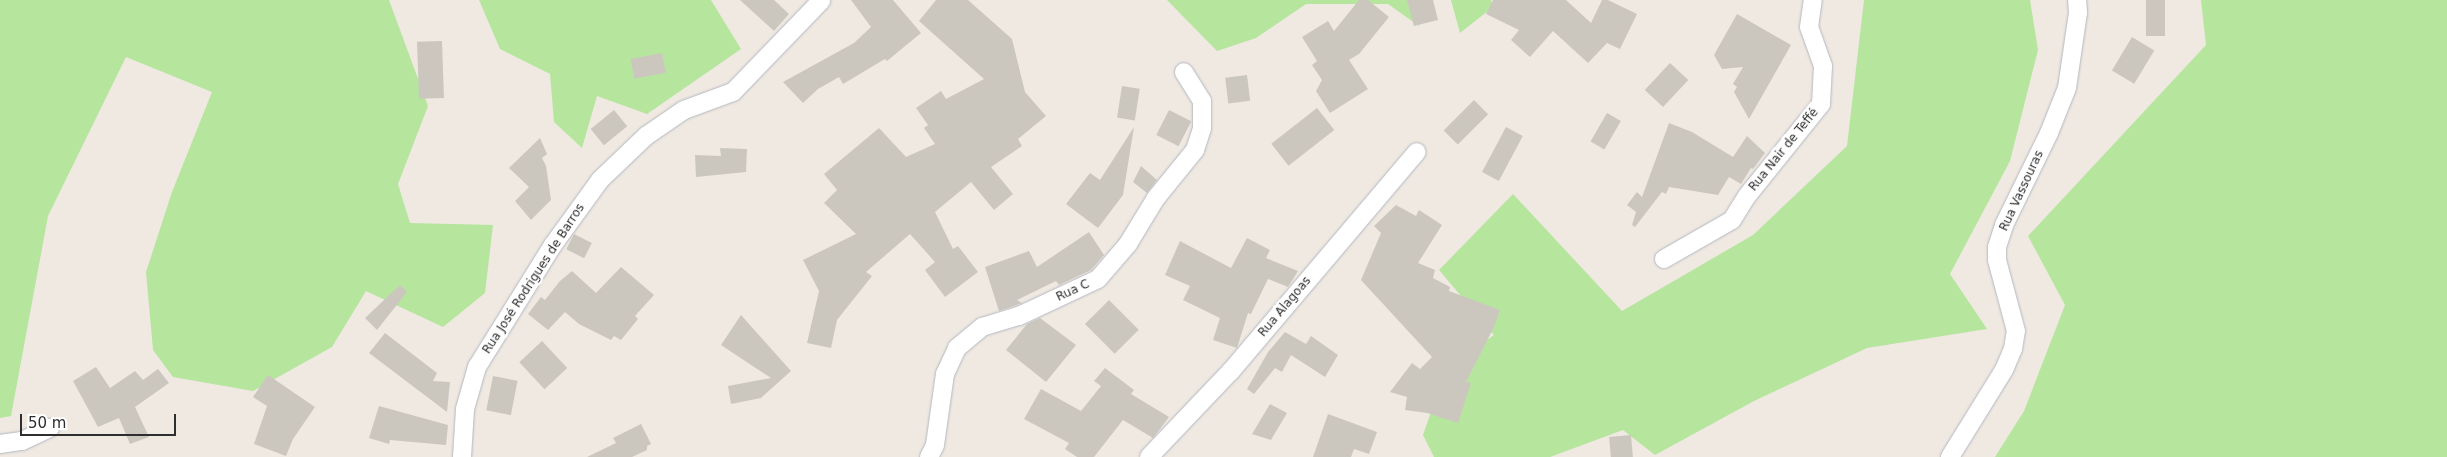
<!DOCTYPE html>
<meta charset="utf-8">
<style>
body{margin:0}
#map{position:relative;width:2447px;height:457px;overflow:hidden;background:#efe9e1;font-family:"DejaVu Sans",sans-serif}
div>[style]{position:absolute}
.green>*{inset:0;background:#b6e59e}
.building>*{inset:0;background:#cbc7bf;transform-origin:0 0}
.roads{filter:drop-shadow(0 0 1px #b4b7c1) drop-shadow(0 0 1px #b4b7c1)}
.minor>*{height:18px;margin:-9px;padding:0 9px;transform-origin:9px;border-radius:9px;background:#fff}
span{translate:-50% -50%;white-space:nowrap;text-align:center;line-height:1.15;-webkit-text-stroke:5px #fff;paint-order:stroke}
.street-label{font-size:12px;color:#2e2e2e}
.scale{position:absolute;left:20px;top:414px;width:156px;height:22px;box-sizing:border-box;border:2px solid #2e2e2e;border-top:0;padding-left:6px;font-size:15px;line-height:18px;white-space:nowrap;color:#2e2e2e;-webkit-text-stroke:4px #fff;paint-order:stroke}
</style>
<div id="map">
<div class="green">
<div style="clip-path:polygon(0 0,389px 0,428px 106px,398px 184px,410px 223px,493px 225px,485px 293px,443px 327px,366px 291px,332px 347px,253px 391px,173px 377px,153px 350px,146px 272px,172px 192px,212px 92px,126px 57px,48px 216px,11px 416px,0 418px)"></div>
<div style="clip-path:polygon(479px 0,711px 0,741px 49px,647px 114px,597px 96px,582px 148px,554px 122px,550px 74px,500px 49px)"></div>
<div style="clip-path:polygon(1167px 0,1419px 0,1419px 26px,1388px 4px,1306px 4px,1256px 38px,1217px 51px)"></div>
<div style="clip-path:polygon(1451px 0,1491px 0,1493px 7px,1460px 33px)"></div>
<div style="clip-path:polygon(1864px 0,2030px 0,2038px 50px,2010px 161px,1950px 274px,1987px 329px,1867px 348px,1754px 401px,1655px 455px,1623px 430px,1550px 457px,1434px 457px,1423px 435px,1446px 369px,1494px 335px,1439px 270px,1513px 194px,1622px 311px,1753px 235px,1847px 146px)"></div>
<div style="clip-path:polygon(2201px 0,2447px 0,2447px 457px,1995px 457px,2024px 411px,2065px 305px,2028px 236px,2206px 45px)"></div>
</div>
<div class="building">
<div style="clip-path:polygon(740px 0,774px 0,789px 14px,774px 31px)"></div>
<div style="clip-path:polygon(851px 0,893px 0,921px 33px,887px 61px,885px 59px,843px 84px,839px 77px,818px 89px,803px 103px,783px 82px,854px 43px,871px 27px)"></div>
<div style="clip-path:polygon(936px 0,968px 0,1012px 39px,1025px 92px,1046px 116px,1018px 139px,1022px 146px,991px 167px,1013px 194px,994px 210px,971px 182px,935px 212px,953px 249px,958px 246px,978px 272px,945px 297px,925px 270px,935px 262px,910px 234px,866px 272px,872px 276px,837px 320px,831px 348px,807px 343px,819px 291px,803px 260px,856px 234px,824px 203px,837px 190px,824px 174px,879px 128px,906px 157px,935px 144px,924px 128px,928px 125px,916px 108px,941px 91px,946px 99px,984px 79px,919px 21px)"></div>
<div style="clip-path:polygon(1359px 0,1368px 0,1389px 17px,1359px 54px,1349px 60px,1368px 89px,1330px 113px,1316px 91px,1322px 80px,1312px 65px,1317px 61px,1302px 37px,1328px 21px,1334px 31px)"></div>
<div style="clip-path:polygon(1407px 0,1433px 0,1438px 20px,1414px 26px)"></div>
<div style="clip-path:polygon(1493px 0,1566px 0,1591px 23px,1602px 0,1608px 0,1637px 14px,1620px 49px,1607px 43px,1588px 63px,1553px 31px,1530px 57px,1511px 40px,1519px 30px,1486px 14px)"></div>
<div style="left:2146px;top:0;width:19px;height:36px"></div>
<div style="clip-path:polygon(1737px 14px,1791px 45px,1749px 119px,1734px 92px,1737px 87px,1733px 84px,1743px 67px,1722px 69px,1714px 55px)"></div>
<div style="left:2132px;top:37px;width:26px;height:39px;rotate:31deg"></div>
<div style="left:442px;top:41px;width:57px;height:25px;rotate:88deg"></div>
<div style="left:662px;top:53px;width:20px;height:32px;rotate:79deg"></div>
<div style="left:1670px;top:63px;width:25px;height:37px;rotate:43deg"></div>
<div style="left:1247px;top:75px;width:26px;height:22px;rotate:83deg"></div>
<div style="left:1122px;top:86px;width:18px;height:32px;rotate:9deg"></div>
<div style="left:1474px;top:100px;width:20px;height:43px;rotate:45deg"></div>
<div style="left:1317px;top:108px;width:28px;height:58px;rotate:52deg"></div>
<div style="left:614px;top:110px;width:21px;height:30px;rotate:51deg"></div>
<div style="left:1169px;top:110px;width:25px;height:28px;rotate:27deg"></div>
<div style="left:1607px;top:113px;width:16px;height:33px;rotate:30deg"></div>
<div style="clip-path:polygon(1669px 123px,1692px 132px,1733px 157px,1747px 136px,1765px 153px,1753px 169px,1751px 168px,1741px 184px,1729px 177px,1718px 195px,1669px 187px,1666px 194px,1662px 192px,1635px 227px,1632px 225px,1636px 212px,1627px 205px,1637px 192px,1642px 197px)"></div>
<div style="clip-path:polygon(1134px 127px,1123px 195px,1098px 228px,1066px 204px,1090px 173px,1100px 180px)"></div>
<div style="left:1506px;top:127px;width:19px;height:51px;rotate:28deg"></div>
<div style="clip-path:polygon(540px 138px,547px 154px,542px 158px,546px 166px,551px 200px,531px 220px,515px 201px,529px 187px,509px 168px)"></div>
<div style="clip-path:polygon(720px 148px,747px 149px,746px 172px,696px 177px,695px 155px,721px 156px)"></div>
<div style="clip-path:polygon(1141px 166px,1157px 180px,1147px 193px,1133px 182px)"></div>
<div style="clip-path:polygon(1396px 205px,1416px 216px,1419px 210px,1442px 225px,1418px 263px,1435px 270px,1433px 278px,1450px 287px,1449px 291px,1500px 310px,1493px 329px,1466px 382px,1471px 383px,1458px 423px,1427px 413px,1405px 410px,1407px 397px,1390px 392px,1412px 363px,1420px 369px,1432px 357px,1361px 280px,1381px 233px,1374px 226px)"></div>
<div style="clip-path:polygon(1089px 232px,1104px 255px,1091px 270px,1059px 285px,1056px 281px,1017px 300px,1022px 303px,999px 311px,985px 267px,1029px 251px,1037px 267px)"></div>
<div style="left:574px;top:234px;width:20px;height:17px;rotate:27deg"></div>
<div style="clip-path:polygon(1247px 238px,1270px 250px,1266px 258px,1298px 271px,1288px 287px,1268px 279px,1251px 314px,1248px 313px,1237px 348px,1213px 340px,1220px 318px,1183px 300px,1190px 286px,1165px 275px,1180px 241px,1231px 268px)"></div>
<div style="clip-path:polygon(621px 267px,654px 295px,635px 316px,638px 319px,621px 340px,614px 336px,611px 340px,579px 324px,565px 312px,548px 330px,528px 314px,541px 297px,545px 300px,560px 281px,572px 271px,596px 293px)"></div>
<div style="clip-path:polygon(400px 285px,407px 292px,377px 330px,365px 318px)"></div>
<div style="left:1109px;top:300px;width:42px;height:34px;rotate:45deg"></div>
<div style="clip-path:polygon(741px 315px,791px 371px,761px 398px,731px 404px,728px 386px,771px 378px,721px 345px)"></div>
<div style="clip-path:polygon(1040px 318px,1076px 345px,1046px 382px,1006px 350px,1027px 324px)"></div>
<div style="clip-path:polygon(1285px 332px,1306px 344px,1311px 336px,1338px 355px,1325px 377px,1291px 355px,1282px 372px,1275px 368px,1254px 394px,1247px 389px,1268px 352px)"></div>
<div style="clip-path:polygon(385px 333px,437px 373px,433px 381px,450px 382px,447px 412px,369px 353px)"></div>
<div style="left:542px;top:341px;width:37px;height:31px;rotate:47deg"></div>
<div style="clip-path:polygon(96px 367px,110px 388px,135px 371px,143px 380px,158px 369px,169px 383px,135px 407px,149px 437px,130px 444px,119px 418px,98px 427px,73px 381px)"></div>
<div style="clip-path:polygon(1105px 368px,1134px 390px,1131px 394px,1169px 417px,1153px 438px,1123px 420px,1094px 457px,1077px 457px,1065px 449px,1069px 443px,1024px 419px,1041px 389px,1081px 411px,1101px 386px,1094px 381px)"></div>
<div style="clip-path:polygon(268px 375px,315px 407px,293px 439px,286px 456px,254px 444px,267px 406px,253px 397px)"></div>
<div style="left:493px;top:376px;width:25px;height:35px;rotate:11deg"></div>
<div style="clip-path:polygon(1270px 404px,1287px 413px,1271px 440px,1252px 434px)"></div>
<div style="clip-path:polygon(379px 406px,448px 425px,446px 445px,390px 440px,389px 444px,369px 438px)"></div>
<div style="clip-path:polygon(1328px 414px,1377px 432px,1369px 454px,1354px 449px,1351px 457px,1313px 457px)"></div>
<div style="clip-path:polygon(641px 424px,651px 444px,647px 446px,647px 450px,632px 457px,587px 457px,616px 443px,613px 438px)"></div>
<div style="left:1631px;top:435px;width:22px;height:22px;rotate:85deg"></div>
</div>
<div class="roads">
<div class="minor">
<div style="left:1664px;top:259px;width:78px;rotate:-29.8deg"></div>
<div style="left:1732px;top:220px;width:28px;rotate:-58deg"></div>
<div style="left:1747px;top:196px;width:118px;rotate:-51.2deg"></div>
<div style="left:1821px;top:104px;width:38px;rotate:-87deg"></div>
<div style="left:1823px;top:66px;width:41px;rotate:-109.7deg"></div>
<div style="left:1809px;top:27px;width:27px;rotate:-82deg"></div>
<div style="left:0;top:444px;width:22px;rotate:-8deg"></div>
<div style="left:22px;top:441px;width:31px;rotate:-25deg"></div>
<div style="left:462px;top:457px;width:48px;rotate:-86.4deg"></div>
<div style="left:465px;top:409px;width:44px;rotate:-74.1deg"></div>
<div style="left:477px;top:367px;width:144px;rotate:-58.1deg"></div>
<div style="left:553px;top:245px;width:80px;rotate:-54.1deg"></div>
<div style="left:600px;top:180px;width:64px;rotate:-43.7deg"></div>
<div style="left:646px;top:136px;width:46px;rotate:-34.4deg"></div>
<div style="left:684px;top:110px;width:52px;rotate:-20.2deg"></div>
<div style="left:733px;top:92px;width:127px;rotate:-46deg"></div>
<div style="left:929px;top:457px;width:13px;rotate:-63deg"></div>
<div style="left:935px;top:445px;width:72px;rotate:-82deg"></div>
<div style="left:945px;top:374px;width:29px;rotate:-65deg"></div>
<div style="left:957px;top:348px;width:33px;rotate:-40deg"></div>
<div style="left:982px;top:327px;width:39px;rotate:-17deg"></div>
<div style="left:1019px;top:316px;width:87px;rotate:-25.1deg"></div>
<div style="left:1098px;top:279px;width:46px;rotate:-49.4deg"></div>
<div style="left:1128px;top:244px;width:54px;rotate:-58.7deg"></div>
<div style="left:1156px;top:198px;width:62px;rotate:-50.9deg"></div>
<div style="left:1195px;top:150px;width:22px;rotate:-72deg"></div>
<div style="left:1202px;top:129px;width:28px;rotate:-90deg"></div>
<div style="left:1202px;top:101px;width:34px;rotate:-122deg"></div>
<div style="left:1149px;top:457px;width:119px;rotate:-46.4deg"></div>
<div style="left:1231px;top:371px;width:287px;rotate:-49.7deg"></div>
<div style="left:1950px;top:457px;width:102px;rotate:-58.2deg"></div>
<div style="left:2004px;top:370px;width:23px;rotate:-67deg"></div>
<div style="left:2013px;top:349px;width:18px;rotate:-81deg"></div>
<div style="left:2016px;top:331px;width:73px;rotate:-105deg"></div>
<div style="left:1997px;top:260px;width:13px;rotate:-90deg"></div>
<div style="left:1997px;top:247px;width:23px;rotate:-72deg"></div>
<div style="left:2004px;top:225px;width:102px;rotate:-63.9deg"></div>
<div style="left:2049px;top:133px;width:48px;rotate:-68.2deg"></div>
<div style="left:2067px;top:88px;width:76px;rotate:-81.7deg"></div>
<div style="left:2078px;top:13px;width:13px;rotate:-94deg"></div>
</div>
</div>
<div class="street-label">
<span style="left:1784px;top:150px;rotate:-51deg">Rua Nair de Teffé</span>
<span style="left:2022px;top:191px;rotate:-65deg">Rua Vassouras</span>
<span style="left:534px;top:279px;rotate:-57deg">Rua José Rodrigues de Barros</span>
<span style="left:1073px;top:291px;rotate:-25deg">Rua C</span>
<span style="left:1285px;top:307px;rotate:-50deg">Rua Alagoas</span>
</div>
<div class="scale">50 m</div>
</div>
